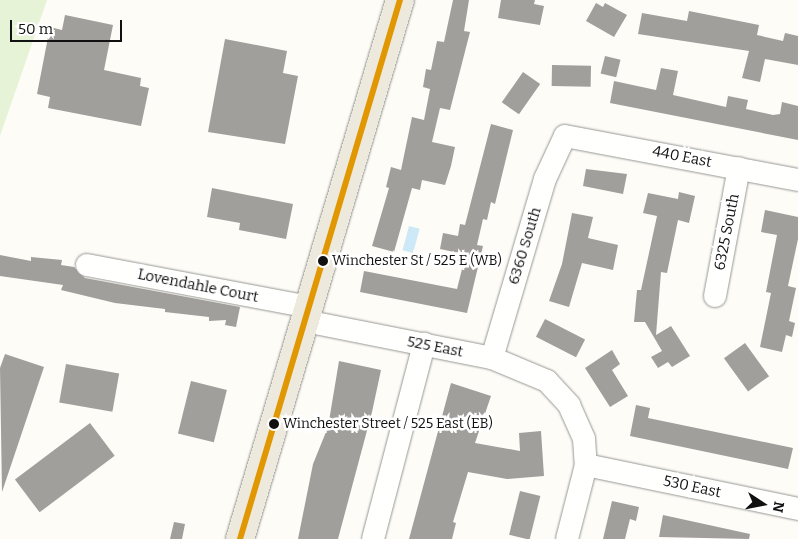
<!DOCTYPE html>
<style>
body{margin:0}
#map{position:relative;width:798px;height:539px;overflow:hidden;background:#fdfcf7;font-family:Bitter,serif}
div>[style]{position:absolute}
.green>*{inset:0;background:#e7f3d7}
.water>*{inset:0;background:#cde8f7;transform-origin:0 0}
.building>*{inset:0;background:#a19f9c;transform-origin:0 0}
.roads{filter:drop-shadow(0 0 1px #979795) drop-shadow(0 0 1px #979795)}
.minor>*{height:22px;margin:-11px;padding:0 11px;transform-origin:11px;border-radius:11px;background:#fffffe}
.major>*{height:28px;margin:-14px;padding:0 14px;transform-origin:14px;border-radius:14px;background:#ede9dc}
.bus-1>*{height:6px;margin:-3px;padding:0 3px;transform-origin:3px;border-radius:3px;background:#e09702}
.dots>*{width:14px;height:14px;translate:-50% -50%;box-sizing:border-box;border:2px solid #fff;border-radius:50%}
span{translate:-50% -50%;white-space:nowrap;text-align:center;line-height:1.15;-webkit-text-stroke:5px #fff;paint-order:stroke}
.bus-label{font-size:14px;color:#111}
.left{translate:0 -50%;text-align:left}
.street-label{font-size:15px;color:#111}
.north{position:absolute;left:738px;top:479px;width:50px;height:50px;-webkit-text-stroke:4px #fff;paint-order:stroke;rotate:101deg;font-size:14px;font-weight:700;line-height:20px;text-align:center;color:#111}
.north::after{content:'';display:block;margin:auto;width:18px;height:22px;background:#111;clip-path:polygon(50% 0,100% 100%,50% 72%,0 100%)}
.scale{position:absolute;left:10px;top:20px;width:112px;height:22px;box-sizing:border-box;border:2px solid #111;border-top:0;padding-left:6px;font-size:15px;line-height:18px;white-space:nowrap;color:#111;-webkit-text-stroke:4px #fff;paint-order:stroke}
</style>
<div id="map">
<div class="green">
<div style="clip-path:polygon(0 0,47px 0,0 136px)"></div>
</div>
<div class="water">
<div style="left:409px;top:226px;width:11px;height:25px;rotate:15deg"></div>
</div>
<div class="building">
<div style="clip-path:polygon(453px 0,469px 0,464px 31px,470px 32px,450px 110px,440px 108px,432px 142px,455px 147px,451px 166px,445px 185px,422px 180px,420px 190px,412px 188px,394px 252px,372px 246px,389px 188px,386px 187px,391px 167px,401px 170px,412px 117px,424px 120px,430px 89px,423px 87px,426px 69px,431px 70px,437px 41px,444px 42px)"></div>
<div style="clip-path:polygon(501px 0,535px 0,534px 4px,544px 6px,540px 25px,498px 18px)"></div>
<div style="clip-path:polygon(596px 3px,603px 7px,605px 3px,627px 15px,614px 37px,586px 21px)"></div>
<div style="clip-path:polygon(689px 11px,759px 25px,757px 35px,783px 41px,785px 33px,798px 36px,798px 65px,765px 59px,760px 82px,742px 78px,749px 51px,638px 34px,642px 13px,687px 21px)"></div>
<div style="clip-path:polygon(65px 15px,113px 25px,104px 70px,141px 78px,140px 86px,149px 88px,141px 126px,48px 108px,50px 97px,37px 94px,50px 27px,62px 30px)"></div>
<div style="clip-path:polygon(225px 39px,287px 51px,283px 73px,298px 76px,285px 144px,208px 132px)"></div>
<div style="left:605px;top:56px;width:16px;height:18px;rotate:14deg"></div>
<div style="left:552px;top:65px;width:39px;height:21px;rotate:1deg"></div>
<div style="clip-path:polygon(661px 68px,678px 71px,673px 95px,726px 107px,728px 96px,748px 100px,746px 109px,773px 115px,780px 114px,782px 102px,798px 106px,798px 140px,610px 103px,614px 81px,656px 90px)"></div>
<div style="left:523px;top:72px;width:21px;height:37px;rotate:35deg"></div>
<div style="clip-path:polygon(491px 124px,513px 130px,495px 204px,491px 202px,487px 220px,483px 219px,477px 245px,483px 246px,467px 313px,360px 292px,364px 271px,457px 289px,463px 265px,457px 264px,459px 253px,440px 249px,443px 233px,458px 236px,460px 224px,465px 225px)"></div>
<div style="clip-path:polygon(586px 169px,627px 174px,623px 194px,583px 186px)"></div>
<div style="clip-path:polygon(212px 188px,293px 204px,286px 239px,239px 230px,240px 223px,207px 217px)"></div>
<div style="clip-path:polygon(679px 192px,695px 196px,689px 223px,678px 220px,667px 273px,661px 272px,656px 335px,671px 326px,690px 356px,672px 367px,668px 362px,658px 368px,651px 357px,662px 351px,645px 322px,634px 322px,637px 290px,641px 290px,657px 216px,643px 213px,648px 193px,678px 199px)"></div>
<div style="clip-path:polygon(765px 210px,798px 217px,798px 239px,788px 286px,796px 288px,789px 321px,795px 323px,792px 337px,786px 335px,782px 352px,760px 347px,771px 293px,766px 292px,777px 235px,761px 232px)"></div>
<div style="clip-path:polygon(572px 213px,593px 217px,588px 238px,618px 245px,613px 270px,582px 263px,569px 307px,549px 301px,562px 264px)"></div>
<div style="clip-path:polygon(0 255px,31px 261px,31px 257px,62px 260px,61px 265px,74px 267px,85px 278px,240px 307px,236px 327px,225px 325px,226px 320px,209px 321px,209px 317px,165px 312px,165px 309px,115px 303px,61px 290px,63px 285px,0 276px)"></div>
<div style="left:545px;top:319px;width:45px;height:20px;rotate:27deg"></div>
<div style="left:745px;top:343px;width:41px;height:26px;rotate:54deg"></div>
<div style="clip-path:polygon(612px 350px,620px 364px,612px 370px,628px 396px,610px 407px,585px 368px)"></div>
<div style="clip-path:polygon(5px 354px,44px 367px,2px 492px,0 368px)"></div>
<div style="clip-path:polygon(339px 361px,381px 370px,372px 412px,338px 539px,298px 539px,313px 464px,328px 427px)"></div>
<div style="left:66px;top:364px;width:54px;height:39px;rotate:10deg"></div>
<div style="left:191px;top:381px;width:37px;height:54px;rotate:14deg"></div>
<div style="clip-path:polygon(451px 383px,491px 396px,475px 443px,520px 451px,519px 433px,541px 431px,544px 476px,507px 479px,468px 472px,453px 522px,456px 523px,452px 539px,409px 539px)"></div>
<div style="clip-path:polygon(636px 405px,650px 408px,648px 418px,793px 448px,788px 469px,630px 436px)"></div>
<div style="left:90px;top:423px;width:41px;height:94px;rotate:53deg"></div>
<div style="left:520px;top:491px;width:21px;height:45px;rotate:14deg"></div>
<div style="clip-path:polygon(612px 501px,639px 507px,636px 521px,630px 519px,625px 539px,603px 539px)"></div>
<div style="clip-path:polygon(663px 515px,750px 534px,749px 539px,659px 537px)"></div>
<div style="clip-path:polygon(174px 522px,185px 524px,182px 539px,170px 539px)"></div>
</div>
<div class="roads">
<div class="minor">
<div style="left:87px;top:265px;width:226px;rotate:10.7deg"></div>
<div style="left:715px;top:296px;width:130px;rotate:-79.4deg"></div>
<div style="left:305px;top:321px;width:191px;rotate:11.2deg"></div>
<div style="left:492px;top:358px;width:60px;rotate:22.7deg"></div>
<div style="left:547px;top:381px;width:33px;rotate:47deg"></div>
<div style="left:569px;top:405px;width:37px;rotate:66deg"></div>
<div style="left:584px;top:439px;width:26px;rotate:86deg"></div>
<div style="left:586px;top:465px;width:76px;rotate:104.4deg"></div>
<div style="left:492px;top:358px;width:187px;rotate:-73.5deg"></div>
<div style="left:545px;top:179px;width:47px;rotate:-65.1deg"></div>
<div style="left:565px;top:136px;width:237px;rotate:10.7deg"></div>
<div style="left:586px;top:465px;width:217px;rotate:11.7deg"></div>
<div style="left:373px;top:539px;width:202px;rotate:-75.3deg"></div>
</div>
<div class="major">
<div style="left:240px;top:539px;width:562px;rotate:-73.47deg"></div>
</div>
</div>
<div class="bus-1">
<div style="left:240px;top:539px;width:562px;rotate:-73.47deg"></div>
</div>
<div class="dots">
<div style="left:323px;top:261px;background:#111"></div>
<div style="left:274px;top:424px;background:#111"></div>
</div>
<div class="bus-label">
<span class="left" style="left:332px;top:261px">Winchester St / 525 E (WB)</span>
<span class="left" style="left:283px;top:424px">Winchester Street / 525 East (EB)</span>
</div>
<div class="street-label">
<span style="left:682px;top:157px;rotate:11deg">440 East</span>
<span style="left:727px;top:232px;rotate:-79deg">6325 South</span>
<span style="left:525px;top:246px;rotate:-73deg">6360 South</span>
<span style="left:198px;top:286px;rotate:11deg">Lovendahle Court</span>
<span style="left:435px;top:347px;rotate:11deg">525 East</span>
<span style="left:692px;top:487px;rotate:12deg">530 East</span>
</div>
<div class="north">N</div>
<div class="scale">50 m</div>
</div>
